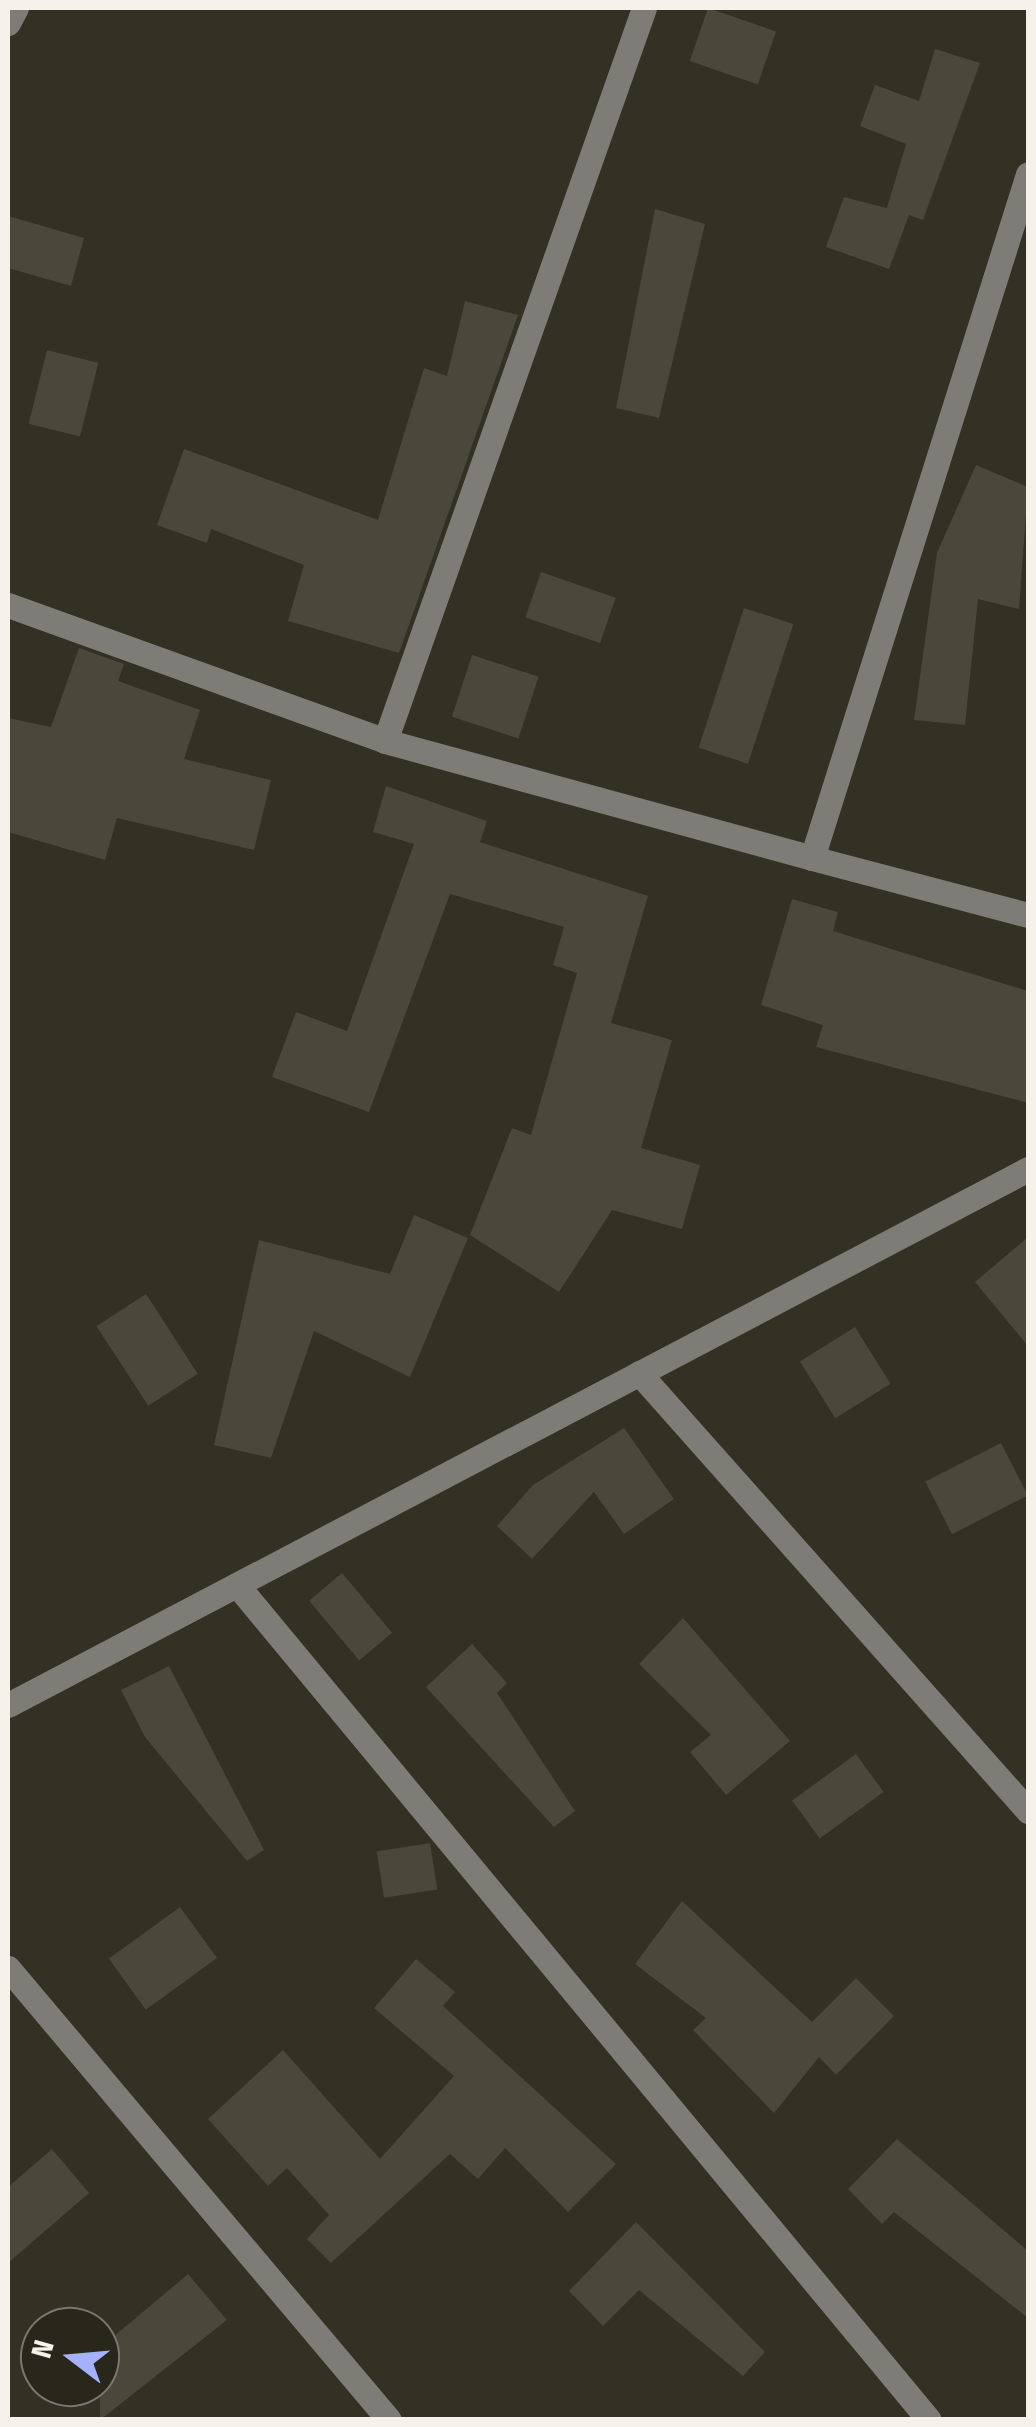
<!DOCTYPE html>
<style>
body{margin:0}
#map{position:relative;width:1036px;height:2427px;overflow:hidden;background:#333024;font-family:"Fira Sans Condensed",sans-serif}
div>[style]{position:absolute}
.building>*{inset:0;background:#4a473b;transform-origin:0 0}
.minor>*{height:25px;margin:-12.5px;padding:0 12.5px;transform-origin:12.5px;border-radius:12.5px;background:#7d7c76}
span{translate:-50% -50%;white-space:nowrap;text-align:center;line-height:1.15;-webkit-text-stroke:10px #29261b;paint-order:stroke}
.frame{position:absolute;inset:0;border:10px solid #f4f2ea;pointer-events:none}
.north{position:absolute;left:20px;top:2307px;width:100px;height:100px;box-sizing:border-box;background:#29261b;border:2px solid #7a786e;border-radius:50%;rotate:286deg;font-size:28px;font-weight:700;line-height:40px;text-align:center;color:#f4f2ea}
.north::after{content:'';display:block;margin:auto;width:35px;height:45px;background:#a5b1fc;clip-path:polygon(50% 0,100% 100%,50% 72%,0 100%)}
</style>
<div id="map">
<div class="building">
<div style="left:708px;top:8px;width:72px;height:56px;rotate:19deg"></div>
<div style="clip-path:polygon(935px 49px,980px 63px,923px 220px,909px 215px,889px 269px,826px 247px,844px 197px,887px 208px,906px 144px,860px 126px,875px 85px,919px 101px)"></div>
<div style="clip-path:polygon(655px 209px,705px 224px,659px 418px,616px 408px)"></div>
<div style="clip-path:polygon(8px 216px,84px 238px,71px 286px,8px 268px)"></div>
<div style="clip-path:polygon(465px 301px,518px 315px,399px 653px,288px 621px,304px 565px,211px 529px,207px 543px,157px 525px,184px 449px,378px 520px,424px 368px,447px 376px)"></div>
<div style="left:47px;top:350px;width:53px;height:76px;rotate:14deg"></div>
<div style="clip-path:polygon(976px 465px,1028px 487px,1019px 609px,978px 599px,965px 725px,914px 720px,937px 553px)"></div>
<div style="left:541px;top:572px;width:79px;height:48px;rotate:19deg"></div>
<div style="left:744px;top:608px;width:52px;height:147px;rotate:18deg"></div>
<div style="clip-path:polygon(79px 648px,124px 664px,118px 681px,200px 710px,184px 759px,271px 780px,254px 850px,117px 818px,105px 860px,8px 832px,8px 718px,51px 727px)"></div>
<div style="left:472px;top:655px;width:70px;height:65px;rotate:18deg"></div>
<div style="clip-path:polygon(386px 786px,487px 821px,480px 842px,648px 896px,611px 1023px,672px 1040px,641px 1148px,700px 1165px,682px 1229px,612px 1210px,559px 1292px,470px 1235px,512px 1128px,531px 1135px,577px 973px,553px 965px,564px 927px,450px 894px,369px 1112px,272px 1077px,296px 1012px,347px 1031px,414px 844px,373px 832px)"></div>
<div style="clip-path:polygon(792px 899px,838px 912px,833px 931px,1028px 991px,1028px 1103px,816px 1047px,823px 1025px,761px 1005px)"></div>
<div style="clip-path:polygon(414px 1215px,468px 1238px,410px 1377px,314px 1331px,271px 1458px,214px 1445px,259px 1240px,390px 1274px)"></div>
<div style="clip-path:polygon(1028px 1237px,1028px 1346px,975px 1282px)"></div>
<div style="left:146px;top:1294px;width:95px;height:59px;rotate:57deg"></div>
<div style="left:855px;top:1327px;width:67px;height:65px;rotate:58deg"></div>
<div style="clip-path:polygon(624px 1428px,674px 1499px,624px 1534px,594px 1492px,532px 1559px,497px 1526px,533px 1485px)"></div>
<div style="left:1001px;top:1443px;width:59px;height:85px;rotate:63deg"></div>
<div style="left:342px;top:1573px;width:78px;height:43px;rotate:50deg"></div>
<div style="clip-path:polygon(683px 1618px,790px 1741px,726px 1795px,690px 1752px,711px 1735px,639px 1664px)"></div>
<div style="clip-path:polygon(472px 1644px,507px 1683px,497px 1693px,575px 1811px,554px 1827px,426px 1687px)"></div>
<div style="clip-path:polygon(169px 1666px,264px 1850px,247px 1861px,145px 1737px,121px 1690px)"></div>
<div style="left:856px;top:1754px;width:47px;height:79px;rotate:54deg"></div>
<div style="left:430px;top:1843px;width:47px;height:54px;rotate:81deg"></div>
<div style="clip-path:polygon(682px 1901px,812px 2022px,856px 1978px,894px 2016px,836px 2075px,819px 2057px,774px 2113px,693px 2030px,706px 2018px,635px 1964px)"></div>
<div style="left:180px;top:1907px;width:63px;height:88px;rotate:54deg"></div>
<div style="clip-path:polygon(416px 1959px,455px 1992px,443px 2006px,616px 2164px,568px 2212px,505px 2148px,478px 2179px,450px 2154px,331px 2263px,307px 2239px,329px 2215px,287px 2168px,268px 2186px,208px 2119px,283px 2050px,380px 2159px,454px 2076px,374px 2008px)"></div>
<div style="clip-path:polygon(897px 2139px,1028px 2251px,1028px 2318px,894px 2212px,882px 2224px,848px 2189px)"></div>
<div style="clip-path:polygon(52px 2149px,89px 2193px,8px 2263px,8px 2187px)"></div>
<div style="clip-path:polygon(636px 2222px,765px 2352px,743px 2376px,639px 2290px,603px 2326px,569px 2291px)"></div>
<div style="clip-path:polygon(188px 2274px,227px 2320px,100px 2420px,100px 2348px)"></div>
</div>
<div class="minor">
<div style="left:8px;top:23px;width:17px;rotate:-62deg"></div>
<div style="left:8px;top:605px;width:401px;rotate:19.8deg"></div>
<div style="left:385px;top:741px;width:443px;rotate:15.3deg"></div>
<div style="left:812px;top:858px;width:717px;rotate:-72.47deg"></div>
<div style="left:385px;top:741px;width:777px;rotate:-70.54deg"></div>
<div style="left:812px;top:858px;width:223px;rotate:14.8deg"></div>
<div style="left:639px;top:1373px;width:586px;rotate:48.39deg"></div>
<div style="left:237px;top:1585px;width:1084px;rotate:50.35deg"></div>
<div style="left:8px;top:1705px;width:1152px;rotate:-27.72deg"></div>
<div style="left:8px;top:1968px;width:591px;rotate:49.87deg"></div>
</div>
<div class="frame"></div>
<div class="north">N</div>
</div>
